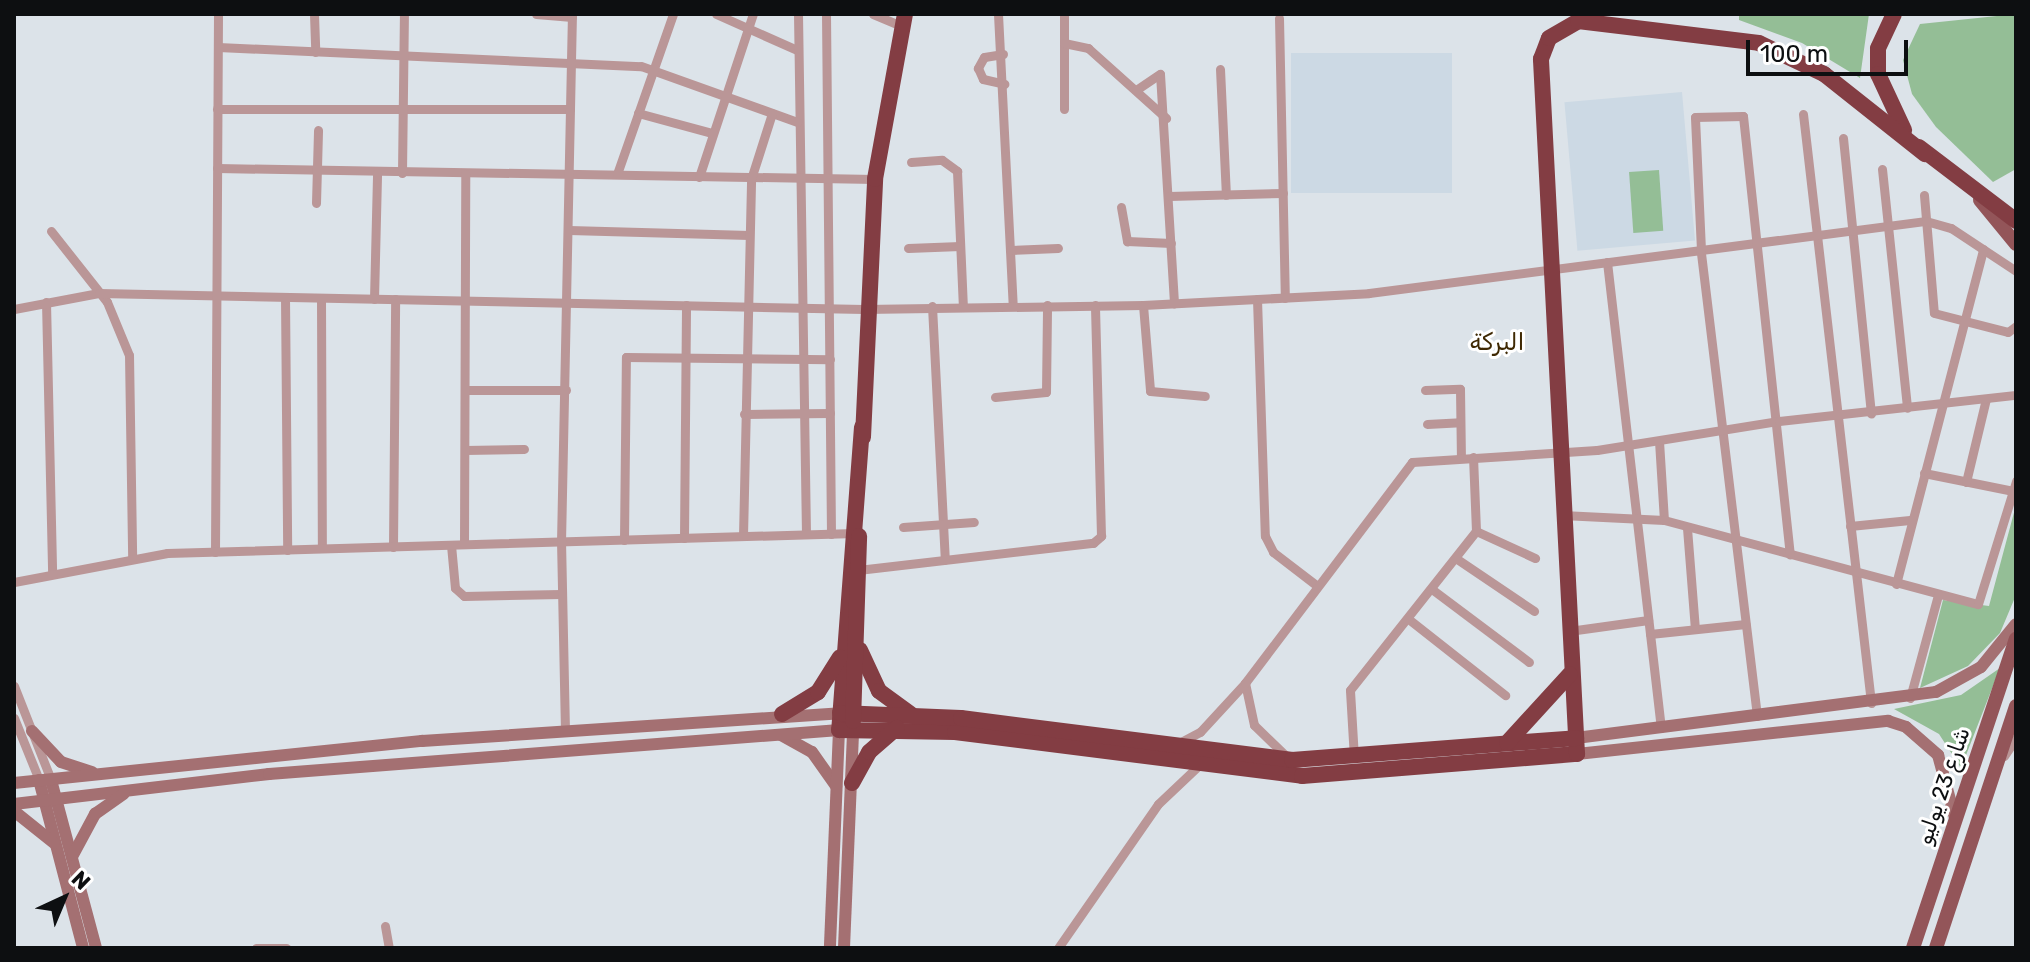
<!DOCTYPE html>
<meta charset="utf-8">
<style>
body{margin:0}
#map{position:relative;width:2030px;height:962px;overflow:hidden;background:#dce3e9;font-family:Rubik,Cairo,sans-serif}
div>[style]{position:absolute}
.built>*{inset:0;background:#ccd9e4;transform-origin:0 0}
.green>*{inset:0;background:#94be96;transform-origin:0 0}
.street>*{height:9px;margin:-4.5px;padding:0 4.5px;transform-origin:4.5px;border-radius:4.5px;background:#ba9697}
.secondary>*{height:12px;margin:-6px;padding:0 6px;transform-origin:6px;border-radius:6px;background:#a47072}
.primary>*{height:14px;margin:-7px;padding:0 7px;transform-origin:7px;border-radius:7px;background:#935559}
.highway>*{height:16px;margin:-8px;padding:0 8px;transform-origin:8px;border-radius:8px;background:#833d43}
span{translate:-50% -50%;white-space:nowrap;text-align:center;line-height:1.15;-webkit-text-stroke:6px #fff;paint-order:stroke}
.street-label{font-size:22px;color:#0d0f11}
.neighbourhood-label{font-size:24px;color:#3f2903}
.frame{position:absolute;inset:0;border:16px solid #0d0f11;pointer-events:none}
.north{position:absolute;left:24px;top:858px;width:80px;height:80px;-webkit-text-stroke:6px #fff;paint-order:stroke;rotate:44deg;font-size:22px;font-weight:700;line-height:32px;text-align:center;color:#0d0f11}
.north::after{content:'';display:block;margin:auto;width:28px;height:36px;background:#0d0f11;clip-path:polygon(50% 0,100% 100%,50% 72%,0 100%)}
.scale{position:absolute;left:1746px;top:40px;width:162px;height:36px;box-sizing:border-box;border:4px solid #0d0f11;border-top:0;padding-left:10px;font-size:24px;line-height:28px;white-space:nowrap;color:#0d0f11;-webkit-text-stroke:6px #fff;paint-order:stroke}
</style>
<div id="map">
<div class="built">
<div style="left:1452px;top:53px;width:140px;height:161px;rotate:90deg"></div>
<div style="left:1682px;top:92px;width:149px;height:118px;rotate:85deg"></div>
</div>
<div class="green">
<div style="clip-path:polygon(1739px 14px,1869px 14px,1860px 78px,1802px 43px,1739px 20px)"></div>
<div style="clip-path:polygon(2016px 14px,2016px 169px,1993px 182px,1936px 127px,1912px 94px,1903px 60px,1920px 24px)"></div>
<div style="left:1659px;top:170px;width:61px;height:30px;rotate:86deg"></div>
<div style="clip-path:polygon(2016px 505px,2016px 595px,2000px 633px,1968px 666px,1920px 688px,1943px 600px,1989px 606px)"></div>
<div style="clip-path:polygon(2000px 668px,1961px 768px,1939px 734px,1894px 709px,1961px 695px)"></div>
</div>
<div class="street">
<div style="left:314px;top:14px;width:38px;rotate:88deg"></div>
<div style="left:536px;top:14px;width:36px;rotate:5deg"></div>
<div style="left:716px;top:14px;width:89px;rotate:24deg"></div>
<div style="left:798px;top:14px;width:520px;rotate:89.12deg"></div>
<div style="left:826px;top:14px;width:520px;rotate:89.45deg"></div>
<div style="left:873px;top:14px;width:33px;rotate:23deg"></div>
<div style="left:998px;top:14px;width:292px;rotate:87.1deg"></div>
<div style="left:1064px;top:14px;width:95px;rotate:90deg"></div>
<div style="left:1279px;top:18px;width:280px;rotate:88.8deg"></div>
<div style="left:1064px;top:43px;width:25px;rotate:12deg"></div>
<div style="left:1088px;top:48px;width:105px;rotate:41.9deg"></div>
<div style="left:218px;top:47px;width:423px;rotate:2.6deg"></div>
<div style="left:641px;top:66px;width:166px;rotate:19.7deg"></div>
<div style="left:1003px;top:54px;width:19px;rotate:171deg"></div>
<div style="left:984px;top:57px;width:13px;rotate:119deg"></div>
<div style="left:978px;top:68px;width:12px;rotate:66deg"></div>
<div style="left:983px;top:79px;width:22px;rotate:13deg"></div>
<div style="left:1220px;top:69px;width:126px;rotate:87.3deg"></div>
<div style="left:1136px;top:90px;width:29px;rotate:-34deg"></div>
<div style="left:1160px;top:74px;width:230px;rotate:86.5deg"></div>
<div style="left:217px;top:109px;width:353px"></div>
<div style="left:638px;top:113px;width:77px;rotate:15.1deg"></div>
<div style="left:1803px;top:114px;width:593px;rotate:83.41deg"></div>
<div style="left:1843px;top:138px;width:277px;rotate:84.2deg"></div>
<div style="left:911px;top:162px;width:31px;rotate:-4deg"></div>
<div style="left:942px;top:160px;width:19px;rotate:36deg"></div>
<div style="left:957px;top:171px;width:136px;rotate:87.5deg"></div>
<div style="left:217px;top:168px;width:658px;rotate:0.96deg"></div>
<div style="left:1882px;top:169px;width:240px;rotate:84deg"></div>
<div style="left:402px;top:173px;width:159px;rotate:-89.3deg"></div>
<div style="left:617px;top:174px;width:170px;rotate:-70.7deg"></div>
<div style="left:699px;top:177px;width:172px;rotate:-71.7deg"></div>
<div style="left:1924px;top:195px;width:118px;rotate:85.2deg"></div>
<div style="left:1934px;top:313px;width:76px;rotate:14.4deg"></div>
<div style="left:2008px;top:332px;width:10px;rotate:-37deg"></div>
<div style="left:1169px;top:196px;width:114px;rotate:-1.5deg"></div>
<div style="left:316px;top:203px;width:73px;rotate:-88.4deg"></div>
<div style="left:1121px;top:207px;width:35px;rotate:80deg"></div>
<div style="left:1127px;top:241px;width:44px;rotate:2.6deg"></div>
<div style="left:569px;top:230px;width:180px;rotate:1.6deg"></div>
<div style="left:51px;top:231px;width:90px;rotate:51.7deg"></div>
<div style="left:107px;top:302px;width:57px;rotate:67.5deg"></div>
<div style="left:129px;top:355px;width:202px;rotate:89.1deg"></div>
<div style="left:908px;top:248px;width:52px;rotate:-2.2deg"></div>
<div style="left:1010px;top:250px;width:48px;rotate:-2.4deg"></div>
<div style="left:1607px;top:262px;width:469px;rotate:83.4deg"></div>
<div style="left:285px;top:297px;width:253px;rotate:89.5deg"></div>
<div style="left:321px;top:298px;width:250px;rotate:89.8deg"></div>
<div style="left:374px;top:299px;width:126px;rotate:-88.6deg"></div>
<div style="left:1257px;top:299px;width:237px;rotate:88.1deg"></div>
<div style="left:1265px;top:536px;width:18px;rotate:63deg"></div>
<div style="left:1273px;top:552px;width:54px;rotate:37.5deg"></div>
<div style="left:46px;top:302px;width:272px;rotate:88.7deg"></div>
<div style="left:1143px;top:305px;width:86px;rotate:85.3deg"></div>
<div style="left:1150px;top:391px;width:55px;rotate:5.2deg"></div>
<div style="left:932px;top:306px;width:254px;rotate:87.1deg"></div>
<div style="left:14px;top:309px;width:86px;rotate:-10.7deg"></div>
<div style="left:99px;top:293px;width:765px;rotate:1.2deg"></div>
<div style="left:864px;top:309px;width:279px;rotate:-0.8deg"></div>
<div style="left:1143px;top:305px;width:226px;rotate:-3deg"></div>
<div style="left:1369px;top:293px;width:562px;rotate:-7.37deg"></div>
<div style="left:1926px;top:221px;width:26px;rotate:16deg"></div>
<div style="left:1951px;top:228px;width:78px;rotate:33.5deg"></div>
<div style="left:467px;top:390px;width:99px"></div>
<div style="left:1425px;top:390px;width:35px;rotate:-2deg"></div>
<div style="left:1460px;top:389px;width:68px;rotate:89.2deg"></div>
<div style="left:995px;top:397px;width:51px;rotate:-5.6deg"></div>
<div style="left:1046px;top:392px;width:87px;rotate:-89.3deg"></div>
<div style="left:744px;top:414px;width:86px;rotate:-0.7deg"></div>
<div style="left:1427px;top:424px;width:33px;rotate:-3deg"></div>
<div style="left:1659px;top:441px;width:79px;rotate:86.4deg"></div>
<div style="left:465px;top:450px;width:59px;rotate:-1deg"></div>
<div style="left:1924px;top:473px;width:91px;rotate:11.4deg"></div>
<div style="left:1966px;top:482px;width:85px;rotate:-76.5deg"></div>
<div style="left:1562px;top:515px;width:102px;rotate:2.8deg"></div>
<div style="left:1664px;top:520px;width:325px;rotate:15deg"></div>
<div style="left:1978px;top:604px;width:129px;rotate:-72.8deg"></div>
<div style="left:1850px;top:526px;width:60px;rotate:-5.7deg"></div>
<div style="left:903px;top:527px;width:71px;rotate:-4deg"></div>
<div style="left:1687px;top:528px;width:101px;rotate:85.5deg"></div>
<div style="left:1476px;top:531px;width:65px;rotate:24.6deg"></div>
<div style="left:743px;top:536px;width:357px;rotate:-88.7deg"></div>
<div style="left:751px;top:179px;width:69px;rotate:-72.3deg"></div>
<div style="left:684px;top:538px;width:233px;rotate:-89.5deg"></div>
<div style="left:624px;top:540px;width:183px;rotate:-89.4deg"></div>
<div style="left:626px;top:357px;width:204px;rotate:0.6deg"></div>
<div style="left:464px;top:544px;width:370px;rotate:-89.8deg"></div>
<div style="left:451px;top:545px;width:43px;rotate:84.7deg"></div>
<div style="left:455px;top:588px;width:12px;rotate:42deg"></div>
<div style="left:464px;top:596px;width:97px;rotate:-1.2deg"></div>
<div style="left:393px;top:547px;width:248px;rotate:-89.5deg"></div>
<div style="left:215px;top:552px;width:538px;rotate:-89.68deg"></div>
<div style="left:1457px;top:559px;width:93px;rotate:34deg"></div>
<div style="left:858px;top:570px;width:237px;rotate:-6.6deg"></div>
<div style="left:1093px;top:543px;width:11px;rotate:-41deg"></div>
<div style="left:1101px;top:536px;width:231px;rotate:-91.5deg"></div>
<div style="left:14px;top:582px;width:156px;rotate:-10.7deg"></div>
<div style="left:167px;top:553px;width:688px;rotate:-1.67deg"></div>
<div style="left:1896px;top:584px;width:346px;rotate:-75.4deg"></div>
<div style="left:1433px;top:590px;width:120px;rotate:36.9deg"></div>
<div style="left:1411px;top:621px;width:120px;rotate:38.2deg"></div>
<div style="left:1569px;top:631px;width:80px;rotate:-7.9deg"></div>
<div style="left:1650px;top:634px;width:96px;rotate:-6deg"></div>
<div style="left:1245px;top:683px;width:43px;rotate:77.9deg"></div>
<div style="left:1254px;top:725px;width:45px;rotate:44.1deg"></div>
<div style="left:14px;top:686px;width:101px;rotate:68.5deg"></div>
<div style="left:1910px;top:698px;width:107px;rotate:-74.8deg"></div>
<div style="left:1757px;top:716px;width:469px;rotate:-96.9deg"></div>
<div style="left:1701px;top:250px;width:133px;rotate:-92.6deg"></div>
<div style="left:1695px;top:117px;width:48px;rotate:-1.2deg"></div>
<div style="left:1743px;top:116px;width:441px;rotate:83.9deg"></div>
<div style="left:14px;top:718px;width:67px;rotate:68deg"></div>
<div style="left:565px;top:731px;width:189px;rotate:-91.2deg"></div>
<div style="left:561px;top:542px;width:528px;rotate:-88.81deg"></div>
<div style="left:1179px;top:743px;width:24px;rotate:-28deg"></div>
<div style="left:1200px;top:732px;width:67px;rotate:-47.4deg"></div>
<div style="left:1245px;top:683px;width:277px;rotate:-52.9deg"></div>
<div style="left:1412px;top:462px;width:185px;rotate:-3.7deg"></div>
<div style="left:1597px;top:450px;width:184px;rotate:-9.1deg"></div>
<div style="left:1779px;top:421px;width:238px;rotate:-6.3deg"></div>
<div style="left:2004px;top:756px;width:22px;rotate:-56deg"></div>
<div style="left:1354px;top:758px;width:68px;rotate:-93.4deg"></div>
<div style="left:1350px;top:690px;width:203px;rotate:-51.6deg"></div>
<div style="left:1476px;top:531px;width:74px;rotate:-92.3deg"></div>
<div style="left:385px;top:926px;width:22px;rotate:80deg"></div>
<div style="left:256px;top:948px;width:30px"></div>
<div style="left:1058px;top:948px;width:175px;rotate:-55.2deg"></div>
<div style="left:1158px;top:804px;width:55px;rotate:-43.5deg"></div>
</div>
<div class="secondary">
<div style="left:32px;top:731px;width:42px;rotate:46.9deg"></div>
<div style="left:61px;top:762px;width:33px;rotate:18deg"></div>
<div style="left:781px;top:735px;width:35px;rotate:29deg"></div>
<div style="left:812px;top:752px;width:42px;rotate:54.8deg"></div>
<div style="left:1576px;top:738px;width:363px;rotate:-7.3deg"></div>
<div style="left:1936px;top:692px;width:51px;rotate:-29.1deg"></div>
<div style="left:1981px;top:667px;width:55px;rotate:-50.9deg"></div>
<div style="left:1577px;top:754px;width:313px;rotate:-6.1deg"></div>
<div style="left:1888px;top:721px;width:19px;rotate:18deg"></div>
<div style="left:1906px;top:727px;width:43px;rotate:41.2deg"></div>
<div style="left:1938px;top:755px;width:65px;rotate:74.9deg"></div>
<div style="left:39px;top:780px;width:174px;rotate:75.3deg"></div>
<div style="left:51px;top:780px;width:174px;rotate:75deg"></div>
<div style="left:14px;top:783px;width:410px;rotate:-5.9deg"></div>
<div style="left:422px;top:741px;width:419px;rotate:-3.8deg"></div>
<div style="left:14px;top:804px;width:257px;rotate:-6.7deg"></div>
<div style="left:269px;top:774px;width:572px;rotate:-4.41deg"></div>
<div style="left:839px;top:730px;width:218px;rotate:92.4deg"></div>
<div style="left:14px;top:811px;width:51px;rotate:38.7deg"></div>
<div style="left:73px;top:855px;width:47px;rotate:-61.8deg"></div>
<div style="left:95px;top:814px;width:35px;rotate:-35deg"></div>
<div style="left:844px;top:948px;width:218px;rotate:-87.6deg"></div>
</div>
<div class="primary">
<div style="left:1980px;top:200px;width:57px;rotate:50.7deg"></div>
<div style="left:1913px;top:948px;width:326px;rotate:-71.6deg"></div>
<div style="left:1936px;top:948px;width:255px;rotate:-71.7deg"></div>
</div>
<div class="highway">
<div style="left:1894px;top:14px;width:38px;rotate:115deg"></div>
<div style="left:1878px;top:49px;width:25px;rotate:90deg"></div>
<div style="left:1878px;top:74px;width:62px;rotate:65.1deg"></div>
<div style="left:1919px;top:147px;width:122px;rotate:37.3deg"></div>
<div style="left:862px;top:427px;width:304px;rotate:94.3deg"></div>
<div style="left:839px;top:730px;width:116px;rotate:1deg"></div>
<div style="left:955px;top:732px;width:350px;rotate:7.2deg"></div>
<div style="left:1302px;top:776px;width:276px;rotate:-4.6deg"></div>
<div style="left:1577px;top:754px;width:696px;rotate:-92.97deg"></div>
<div style="left:1541px;top:59px;width:22px;rotate:-69deg"></div>
<div style="left:1549px;top:38px;width:34px;rotate:-30deg"></div>
<div style="left:1578px;top:21px;width:182px;rotate:6.9deg"></div>
<div style="left:1759px;top:43px;width:72px;rotate:25.5deg"></div>
<div style="left:1824px;top:74px;width:129px;rotate:38.4deg"></div>
<div style="left:863px;top:437px;width:258px;rotate:-87.3deg"></div>
<div style="left:875px;top:179px;width:168px;rotate:-79.7deg"></div>
<div style="left:860px;top:650px;width:45px;rotate:65.1deg"></div>
<div style="left:879px;top:691px;width:39px;rotate:36deg"></div>
<div style="left:840px;top:713px;width:121px;rotate:2.4deg"></div>
<div style="left:961px;top:718px;width:334px;rotate:7.2deg"></div>
<div style="left:1292px;top:760px;width:285px;rotate:-4.4deg"></div>
<div style="left:782px;top:714px;width:42px;rotate:-31.4deg"></div>
<div style="left:818px;top:692px;width:41px;rotate:-57.8deg"></div>
<div style="left:853px;top:721px;width:185px;rotate:-88.1deg"></div>
<div style="left:1507px;top:743px;width:93px;rotate:-47.6deg"></div>
<div style="left:852px;top:783px;width:35px;rotate:-61deg"></div>
<div style="left:869px;top:752px;width:37px;rotate:-41deg"></div>
</div>
<div class="street-label">
<span style="left:1943px;top:786px;rotate:-71deg">شارع 23 يوليو</span>
</div>
<div class="neighbourhood-label">
<span style="left:1497px;top:343px">البركة</span>
</div>
<div class="frame"></div>
<div class="north">N</div>
<div class="scale">100 m</div>
</div>
